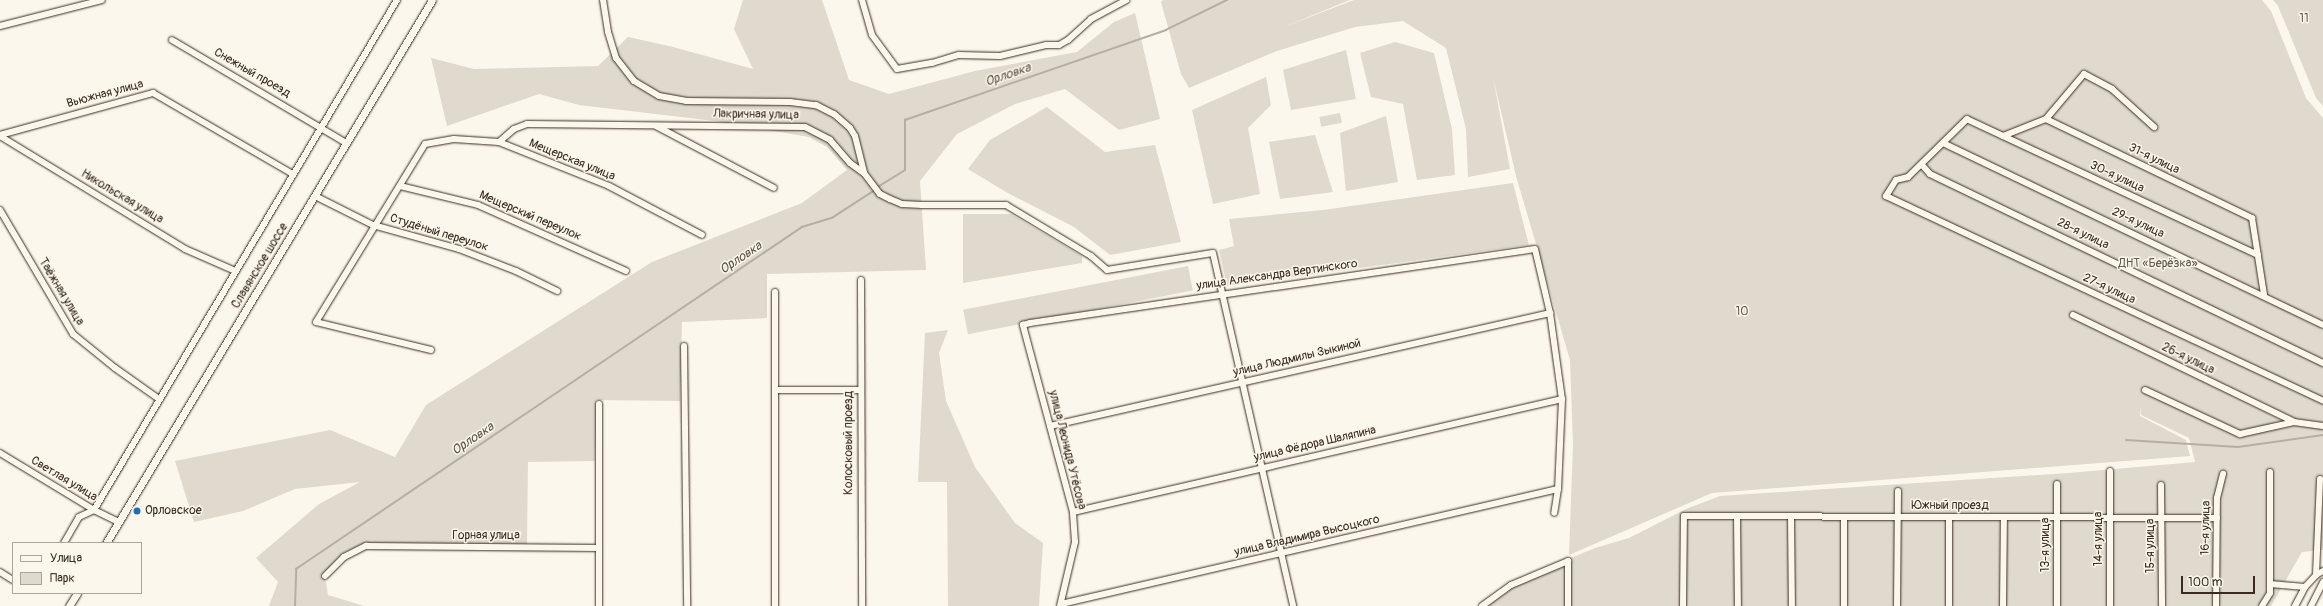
<!DOCTYPE html>
<meta charset="utf-8">
<style>
body{margin:0}
#map{position:relative;width:2323px;height:606px;overflow:hidden;background:#fbf7ec;font-family:Pangolin,sans-serif}
div>[style]{position:absolute}
.green>*{inset:0;background:#dfd9ce;transform-origin:0 0}
.stream>*{height:1.5px;margin:-0.75px;padding:0 0.75px;transform-origin:0.75px;border-radius:0.75px;background:#b6aea2}
.roads{filter:drop-shadow(0 0 1px #3b2a1e) drop-shadow(0 0 1px #3b2a1e)}
.minor>*{height:6px;margin:-3px;padding:0 3px;transform-origin:3px;border-radius:3px;background:#fbf7ec}
.major>*{height:7px;margin:-3.5px;padding:0 3.5px;transform-origin:3.5px;border-radius:3.5px;background:#fbf7ec}
.dots>*{width:11px;height:11px;translate:-50% -50%;box-sizing:border-box;border:2px solid #fbf7ec;border-radius:50%}
span{translate:-50% -50%;white-space:nowrap;text-align:center;line-height:1.15;-webkit-text-stroke:3px #fbf7ec;paint-order:stroke}
.park-label{font-size:12px;color:#64564a}
.street-label{font-size:12px;color:#3b2a1e}
.poi-label{font-size:12px;color:#3b2a1e}
.left{translate:0 -50%;text-align:left}
.water-label{font-size:13px;color:#605246;font-style:italic}
.legend{position:absolute;left:12px;top:542px;width:130px;height:52px;box-sizing:border-box;background:#fbf7ec;border:1px solid #aea59a;margin:0;padding:5px 7px;list-style:none;font-size:12px;color:#3b2a1e}
.legend li{display:flex;align-items:center;gap:8px;height:20px}
.legend b{width:20px;border:1px solid #aea59a}
.scale{position:absolute;left:2181px;top:576px;width:74px;height:18px;box-sizing:border-box;border:2px solid #3b2a1e;border-top:0;padding-left:5px;font-size:12px;line-height:14px;white-space:nowrap;color:#3b2a1e;-webkit-text-stroke:3px #fbf7ec;paint-order:stroke}
</style>
<div id="map">
<div class="green">
<div style="clip-path:polygon(743px 0,822px 0,849px 80px,889px 94px,975px 71px,1077px 52px,1114px 22px,1135px 13px,1160px 119px,1119px 130px,1065px 89px,1015px 104px,957px 134px,920px 181px,926px 270px,767px 274px,767px 318px,682px 322px,680px 401px,596px 400px,595px 461px,528px 462px,527px 544px,365px 544px,343px 554px,325px 576px,328px 595px,364px 606px,269px 606px,278px 582px,256px 558px,319px 504px,360px 482px,295px 489px,243px 511px,194px 522px,175px 461px,330px 430px,395px 457px,426px 405px,652px 262px,802px 203px,847px 170px,827px 147px,809px 137px,715px 121px,579px 105px,539px 94px,447px 126px,431px 58px,474px 69px,598px 66px,628px 37px,673px 47px,753px 69px,734px 29px)"></div>
<div style="clip-path:polygon(1163px 0,1350px 0,1281px 28px,1354px 0,2262px 0,2271px 11px,2306px 98px,2323px 118px,2323px 550px,2302px 552px,2271px 606px,1478px 606px,1510px 583px,1595px 548px,1629px 538px,1686px 509px,1720px 496px,2069px 473px,2195px 462px,2189px 438px,2141px 415px,2140px 407px,2140px 416px,2186px 440px,2190px 456px,1712px 493px,1569px 555px,1573px 445px,1570px 360px,1516px 176px,1493px 77px,1510px 169px,1468px 177px,1466px 129px,1446px 48px,1403px 21px,1355px 27px,1277px 51px,1189px 88px,1181px 74px,1161px 2px)"></div>
<div style="clip-path:polygon(2273px 0,2323px 0,2323px 106px,2316px 98px,2278px 6px)"></div>
<div style="clip-path:polygon(1395px 42px,1434px 53px,1452px 129px,1455px 175px,1417px 180px,1403px 104px,1371px 97px,1360px 53px)"></div>
<div style="clip-path:polygon(1346px 50px,1356px 99px,1291px 110px,1283px 70px)"></div>
<div style="clip-path:polygon(1266px 77px,1271px 105px,1248px 128px,1260px 194px,1213px 204px,1192px 110px)"></div>
<div style="clip-path:polygon(1047px 107px,1105px 152px,1155px 145px,1181px 242px,1110px 255px,1074px 227px,1006px 192px,968px 169px,990px 140px)"></div>
<div style="left:1340px;top:113px;width:10px;height:21px;rotate:79deg"></div>
<div style="clip-path:polygon(1386px 116px,1398px 182px,1346px 191px,1340px 133px)"></div>
<div style="clip-path:polygon(1315px 135px,1333px 192px,1280px 199px,1269px 142px)"></div>
<div style="clip-path:polygon(1513px 183px,1529px 245px,1227px 286px,1219px 250px,1234px 246px,1229px 219px,1323px 210px)"></div>
<div style="clip-path:polygon(963px 214px,1011px 214px,1082px 256px,1082px 263px,963px 283px)"></div>
<div style="left:1188px;top:266px;width:25px;height:229px;rotate:79deg"></div>
<div style="clip-path:polygon(948px 330px,939px 353px,946px 401px,975px 467px,1015px 523px,1043px 543px,1039px 606px,948px 606px,947px 482px,918px 482px,925px 333px)"></div>
</div>
<div class="stream">
<div style="left:878px;top:187px;width:32px;rotate:-32deg"></div>
<div style="left:905px;top:170px;width:50px;rotate:-90deg"></div>
<div style="left:905px;top:120px;width:276px;rotate:-19deg"></div>
<div style="left:1166px;top:30px;width:68px;rotate:-26.2deg"></div>
<div style="left:2126px;top:440px;width:112px;rotate:3.6deg"></div>
<div style="left:2238px;top:447px;width:86px;rotate:-8deg"></div>
<div style="left:295px;top:606px;width:37px;rotate:-88deg"></div>
<div style="left:296px;top:569px;width:611px;rotate:-34.05deg"></div>
<div style="left:802px;top:227px;width:31px;rotate:-17deg"></div>
<div style="left:832px;top:218px;width:51px;rotate:-33.1deg"></div>
</div>
<div class="roads">
<div class="minor">
<div style="left:603px;top:0;width:32px;rotate:81deg"></div>
<div style="left:608px;top:32px;width:27px;rotate:73deg"></div>
<div style="left:616px;top:58px;width:29px;rotate:52deg"></div>
<div style="left:634px;top:81px;width:29px;rotate:31deg"></div>
<div style="left:659px;top:96px;width:27px;rotate:10deg"></div>
<div style="left:686px;top:101px;width:104px;rotate:0.6deg"></div>
<div style="left:790px;top:102px;width:26px;rotate:7deg"></div>
<div style="left:816px;top:105px;width:20px;rotate:27deg"></div>
<div style="left:834px;top:114px;width:21px;rotate:41deg"></div>
<div style="left:850px;top:128px;width:9px;rotate:58deg"></div>
<div style="left:855px;top:136px;width:38px;rotate:76deg"></div>
<div style="left:864px;top:173px;width:26px;rotate:53deg"></div>
<div style="left:880px;top:194px;width:11px;rotate:27deg"></div>
<div style="left:890px;top:199px;width:13px;rotate:23deg"></div>
<div style="left:902px;top:204px;width:20px;rotate:3deg"></div>
<div style="left:922px;top:205px;width:84px"></div>
<div style="left:1006px;top:205px;width:99px;rotate:31deg"></div>
<div style="left:1091px;top:256px;width:21px;rotate:41deg"></div>
<div style="left:1107px;top:270px;width:107px;rotate:-9.1deg"></div>
<div style="left:1213px;top:253px;width:362px;rotate:77.2deg"></div>
<div style="left:862px;top:0;width:36px;rotate:74deg"></div>
<div style="left:872px;top:35px;width:42px;rotate:53.7deg"></div>
<div style="left:897px;top:69px;width:36px;rotate:-10deg"></div>
<div style="left:932px;top:63px;width:28px;rotate:-17deg"></div>
<div style="left:959px;top:55px;width:41px;rotate:1.4deg"></div>
<div style="left:1000px;top:56px;width:47px;rotate:-13.4deg"></div>
<div style="left:1046px;top:45px;width:13px"></div>
<div style="left:1059px;top:45px;width:10px;rotate:-29deg"></div>
<div style="left:1068px;top:40px;width:31px;rotate:-42deg"></div>
<div style="left:1091px;top:19px;width:40px;rotate:-28deg"></div>
<div style="left:0;top:26px;width:105px;rotate:-14.3deg"></div>
<div style="left:172px;top:40px;width:202px;rotate:30.6deg"></div>
<div style="left:2046px;top:119px;width:229px;rotate:25.7deg"></div>
<div style="left:2252px;top:218px;width:78px;rotate:81.1deg"></div>
<div style="left:656px;top:126px;width:133px;rotate:27.7deg"></div>
<div style="left:0;top:135px;width:159px;rotate:-15.4deg"></div>
<div style="left:153px;top:93px;width:162px;rotate:30.1deg"></div>
<div style="left:0;top:136px;width:217px;rotate:31.4deg"></div>
<div style="left:185px;top:249px;width:55px;rotate:23.7deg"></div>
<div style="left:2003px;top:136px;width:46px;rotate:-21.6deg"></div>
<div style="left:2046px;top:119px;width:59px;rotate:-49.8deg"></div>
<div style="left:2084px;top:74px;width:32px;rotate:28deg"></div>
<div style="left:2112px;top:89px;width:57px;rotate:42.1deg"></div>
<div style="left:499px;top:142px;width:20px;rotate:-41deg"></div>
<div style="left:514px;top:129px;width:14px;rotate:-21deg"></div>
<div style="left:527px;top:124px;width:278px;rotate:0.6deg"></div>
<div style="left:805px;top:127px;width:28px;rotate:27deg"></div>
<div style="left:830px;top:140px;width:30px;rotate:49deg"></div>
<div style="left:850px;top:163px;width:17px;rotate:36deg"></div>
<div style="left:1943px;top:143px;width:421px;rotate:25.6deg"></div>
<div style="left:1922px;top:165px;width:12px;rotate:48deg"></div>
<div style="left:1930px;top:174px;width:436px;rotate:25.7deg"></div>
<div style="left:400px;top:186px;width:80px;rotate:13.7deg"></div>
<div style="left:478px;top:205px;width:162px;rotate:24deg"></div>
<div style="left:315px;top:196px;width:65px;rotate:26.6deg"></div>
<div style="left:373px;top:225px;width:89px;rotate:15.6deg"></div>
<div style="left:459px;top:249px;width:61px;rotate:21.1deg"></div>
<div style="left:516px;top:271px;width:46px;rotate:26deg"></div>
<div style="left:0;top:210px;width:144px;rotate:59.5deg"></div>
<div style="left:73px;top:334px;width:54px;rotate:39deg"></div>
<div style="left:115px;top:368px;width:54px;rotate:35.2deg"></div>
<div style="left:2258px;top:255px;width:321px;rotate:-155deg"></div>
<div style="left:1967px;top:119px;width:83px;rotate:135.5deg"></div>
<div style="left:1908px;top:177px;width:12px;rotate:166deg"></div>
<div style="left:1896px;top:180px;width:19px;rotate:122deg"></div>
<div style="left:1886px;top:196px;width:483px;rotate:25.1deg"></div>
<div style="left:861px;top:280px;width:326px;rotate:89.8deg"></div>
<div style="left:2073px;top:315px;width:246px;rotate:25.8deg"></div>
<div style="left:684px;top:346px;width:260px;rotate:89.3deg"></div>
<div style="left:431px;top:350px;width:118px;rotate:-166.3deg"></div>
<div style="left:316px;top:322px;width:209px;rotate:-58.5deg"></div>
<div style="left:425px;top:144px;width:29px;rotate:-10deg"></div>
<div style="left:454px;top:139px;width:45px;rotate:3.8deg"></div>
<div style="left:499px;top:142px;width:118px;rotate:21.8deg"></div>
<div style="left:609px;top:186px;width:105px;rotate:27.8deg"></div>
<div style="left:775px;top:390px;width:85px"></div>
<div style="left:2145px;top:390px;width:105px;rotate:24.9deg"></div>
<div style="left:2240px;top:434px;width:55px;rotate:-12.5deg"></div>
<div style="left:2294px;top:422px;width:29px;rotate:8deg"></div>
<div style="left:1050px;top:426px;width:513px;rotate:-12.73deg"></div>
<div style="left:0;top:453px;width:110px;rotate:31.2deg"></div>
<div style="left:94px;top:510px;width:28px;rotate:26deg"></div>
<div style="left:2057px;top:484px;width:122px;rotate:90deg"></div>
<div style="left:2161px;top:485px;width:121px;rotate:89.5deg"></div>
<div style="left:1073px;top:512px;width:502px;rotate:-13.01deg"></div>
<div style="left:1737px;top:517px;width:89px;rotate:89.4deg"></div>
<div style="left:1791px;top:517px;width:89px;rotate:89.4deg"></div>
<div style="left:64px;top:543px;width:30px;rotate:-60deg"></div>
<div style="left:79px;top:517px;width:17px;rotate:-25deg"></div>
<div style="left:94px;top:510px;width:593px;rotate:-59.28deg"></div>
<div style="left:0;top:572px;width:15px;rotate:32deg"></div>
<div style="left:2316px;top:575px;width:96px;rotate:-87.6deg"></div>
<div style="left:325px;top:576px;width:27px;rotate:-45deg"></div>
<div style="left:344px;top:557px;width:25px;rotate:-27deg"></div>
<div style="left:366px;top:546px;width:233px;rotate:0.5deg"></div>
<div style="left:2270px;top:584px;width:35px;rotate:5deg"></div>
<div style="left:1061px;top:604px;width:510px;rotate:-13.03deg"></div>
<div style="left:599px;top:606px;width:202px;rotate:-90deg"></div>
<div style="left:775px;top:606px;width:314px;rotate:-90deg"></div>
<div style="left:1060px;top:606px;width:66px;rotate:-76.8deg"></div>
<div style="left:1075px;top:542px;width:30px;rotate:-94deg"></div>
<div style="left:1073px;top:512px;width:194px;rotate:-105deg"></div>
<div style="left:1023px;top:325px;width:7px;rotate:-16deg"></div>
<div style="left:1030px;top:323px;width:510px;rotate:-8.34deg"></div>
<div style="left:1535px;top:249px;width:66px;rotate:76.8deg"></div>
<div style="left:1550px;top:313px;width:87px;rotate:82.1deg"></div>
<div style="left:1562px;top:399px;width:90px;rotate:92.5deg"></div>
<div style="left:1558px;top:489px;width:24px;rotate:99deg"></div>
<div style="left:1482px;top:606px;width:36px;rotate:-36deg"></div>
<div style="left:1511px;top:585px;width:62px;rotate:-22.8deg"></div>
<div style="left:1568px;top:561px;width:45px;rotate:90deg"></div>
<div style="left:1683px;top:606px;width:90px;rotate:-89.4deg"></div>
<div style="left:1684px;top:516px;width:533px;rotate:0.21deg"></div>
<div style="left:1844px;top:606px;width:89px;rotate:-90deg"></div>
<div style="left:1897px;top:606px;width:115px;rotate:-89.5deg"></div>
<div style="left:1949px;top:606px;width:89px;rotate:-90deg"></div>
<div style="left:2003px;top:606px;width:89px;rotate:-89.4deg"></div>
<div style="left:2110px;top:606px;width:135px;rotate:-90deg"></div>
<div style="left:2216px;top:606px;width:108px;rotate:-89.5deg"></div>
<div style="left:2217px;top:498px;width:25px;rotate:-76deg"></div>
<div style="left:2262px;top:606px;width:15px;rotate:-58deg"></div>
<div style="left:2270px;top:593px;width:121px;rotate:-90deg"></div>
<div style="left:2295px;top:606px;width:21px;rotate:-62deg"></div>
<div style="left:2305px;top:587px;width:16px;rotate:-47deg"></div>
<div style="left:2316px;top:575px;width:8px;rotate:-30deg"></div>
<div style="left:2311px;top:606px;width:27px;rotate:-63deg"></div>
</div>
<div class="major">
<div style="left:106px;top:543px;width:633px;rotate:-59.02deg"></div>
<div style="left:69px;top:606px;width:15px;rotate:-58deg"></div>
</div>
</div>
<div class="dots">
<div style="left:137px;top:511px;background:#1f6fb2"></div>
</div>
<div class="park-label">
<span style="left:2304px;top:19px">11</span>
<span style="left:2158px;top:264px">ДНТ «Берёзка»</span>
<span style="left:1742px;top:312px">10</span>
</div>
<div class="street-label">
<span style="left:252px;top:73px;rotate:30deg">Снежный проезд</span>
<span style="left:105px;top:94px;rotate:-15deg">Вьюжная улица</span>
<span style="left:756px;top:115px;rotate:1deg">Лакричная улица</span>
<span style="left:2154px;top:159px;rotate:26deg">31-я улица</span>
<span style="left:572px;top:160px;rotate:22deg">Мещерская улица</span>
<span style="left:2117px;top:177px;rotate:25deg">30-я улица</span>
<span style="left:122px;top:197px;rotate:31deg">Никольская улица</span>
<span style="left:530px;top:216px;rotate:23deg">Мещерский переулок</span>
<span style="left:2138px;top:223px;rotate:25deg">29-я улица</span>
<span style="left:439px;top:233px;rotate:17deg">Студёный переулок</span>
<span style="left:2083px;top:234px;rotate:26deg">28-я улица</span>
<span style="left:260px;top:266px;rotate:-59deg">Славянское шоссе</span>
<span style="left:1277px;top:275px;rotate:-8deg">улица Александра Вертинского</span>
<span style="left:2109px;top:289px;rotate:25deg">27-я улица</span>
<span style="left:61px;top:292px;rotate:59deg">Таёжная улица</span>
<span style="left:1297px;top:358px;rotate:-13deg">улица Людмилы Зыкиной</span>
<span style="left:2188px;top:359px;rotate:26deg">26-я улица</span>
<span style="left:849px;top:443px;rotate:-90deg">Колосковый проезд</span>
<span style="left:1315px;top:444px;rotate:-13deg">улица Фёдора Шаляпина</span>
<span style="left:1067px;top:450px;rotate:76deg">улица Леонида Утёсова</span>
<span style="left:64px;top:479px;rotate:31deg">Светлая улица</span>
<span style="left:1950px;top:506px">Южный проезд</span>
<span style="left:2206px;top:528px;rotate:-89deg">16-я улица</span>
<span style="left:486px;top:536px">Горная улица</span>
<span style="left:1307px;top:536px;rotate:-13deg">улица Владимира Высоцкого</span>
<span style="left:2099px;top:539px;rotate:-90deg">14-я улица</span>
<span style="left:2046px;top:545px;rotate:-90deg">13-я улица</span>
<span style="left:2151px;top:546px;rotate:-90deg">15-я улица</span>
</div>
<div class="poi-label">
<span class="left" style="left:145px;top:511px">Орловское</span>
</div>
<div class="water-label">
<span style="left:1008px;top:75px;rotate:-19deg">Орловка</span>
<span style="left:741px;top:258px;rotate:-34deg">Орловка</span>
<span style="left:473px;top:439px;rotate:-34deg">Орловка</span>
</div>
<ul class="legend">
<li><b style="height:5px;background:#fbf7ec"></b>Улица</li>
<li><b style="height:11px;background:#dfd9ce"></b>Парк</li>
</ul>
<div class="scale">100 m</div>
</div>
